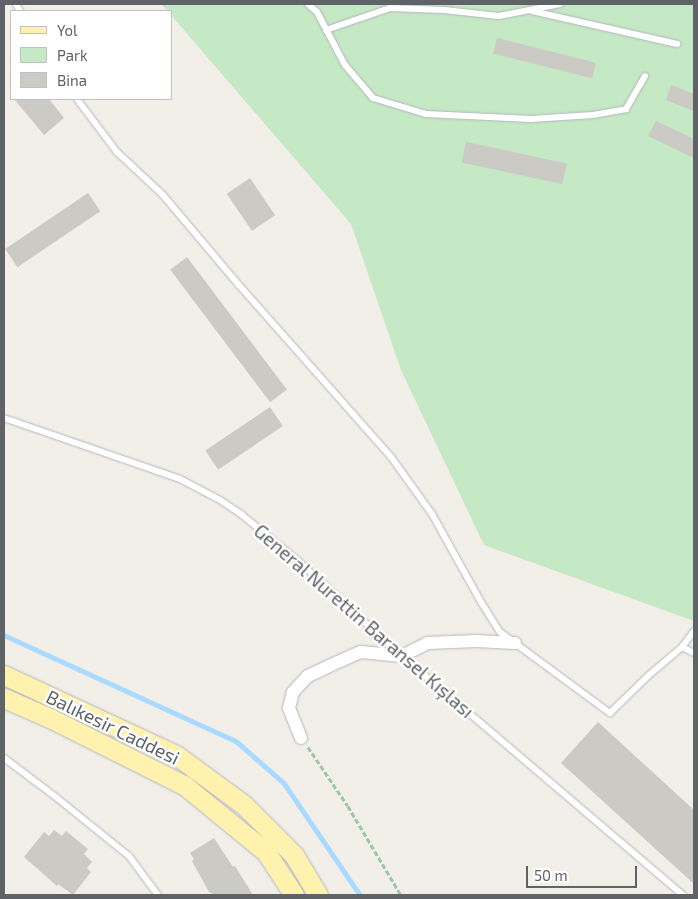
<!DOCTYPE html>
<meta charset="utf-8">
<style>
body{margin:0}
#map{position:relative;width:698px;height:899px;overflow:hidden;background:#f1efe8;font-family:"Exo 2",sans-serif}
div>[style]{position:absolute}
.green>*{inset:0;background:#c5e8c5}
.stream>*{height:4.5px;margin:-2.25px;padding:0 2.25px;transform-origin:2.25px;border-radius:2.25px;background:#aadaff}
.building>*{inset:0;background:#cccac5;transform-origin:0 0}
.path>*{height:2.5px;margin-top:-1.25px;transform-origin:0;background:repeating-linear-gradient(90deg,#9cc7a9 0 5px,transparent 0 7.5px)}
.roads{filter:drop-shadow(0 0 1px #b5b8bc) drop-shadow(0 0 1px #b5b8bc)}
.lane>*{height:6px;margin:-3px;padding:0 3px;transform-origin:3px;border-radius:3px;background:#fff}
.street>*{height:12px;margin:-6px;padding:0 6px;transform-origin:6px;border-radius:6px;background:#fff}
.primary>*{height:19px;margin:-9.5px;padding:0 9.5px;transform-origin:9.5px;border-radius:9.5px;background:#fff2af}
span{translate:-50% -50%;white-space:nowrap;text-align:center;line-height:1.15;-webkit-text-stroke:4.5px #fff;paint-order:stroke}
.street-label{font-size:19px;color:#5f6368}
.frame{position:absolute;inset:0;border:5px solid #5f6368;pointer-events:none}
.legend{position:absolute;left:10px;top:10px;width:162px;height:90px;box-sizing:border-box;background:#fff;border:1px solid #bfc1c3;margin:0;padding:6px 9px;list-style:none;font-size:15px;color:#5f6368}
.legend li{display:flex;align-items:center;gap:10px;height:25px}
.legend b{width:25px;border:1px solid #bfc1c3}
.scale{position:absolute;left:526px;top:866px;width:111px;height:22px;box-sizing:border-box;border:2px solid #5f6368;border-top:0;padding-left:6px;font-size:15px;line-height:18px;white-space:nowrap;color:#5f6368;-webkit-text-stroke:4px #fff;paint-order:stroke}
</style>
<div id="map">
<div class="green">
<div style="clip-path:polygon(161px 4px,694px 4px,694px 621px,484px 545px,401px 370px,351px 224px,171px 15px,171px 11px,168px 11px)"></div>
</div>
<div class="stream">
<div style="left:4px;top:635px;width:255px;rotate:24.6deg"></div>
<div style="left:236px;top:741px;width:64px;rotate:41.2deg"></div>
<div style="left:284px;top:783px;width:135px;rotate:55.8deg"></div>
</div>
<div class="building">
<div style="left:497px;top:38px;width:102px;height:16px;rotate:14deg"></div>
<div style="clip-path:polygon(671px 85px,694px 94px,694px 111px,666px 100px)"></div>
<div style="clip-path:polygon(14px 99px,49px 99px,64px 118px,44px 135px)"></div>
<div style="clip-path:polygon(656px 121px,694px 139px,694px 158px,648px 136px)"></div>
<div style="left:466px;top:142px;width:103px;height:21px;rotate:12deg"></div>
<div style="left:250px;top:178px;width:45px;height:28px;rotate:56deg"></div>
<div style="left:88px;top:193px;width:22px;height:100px;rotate:56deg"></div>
<div style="left:187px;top:257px;width:166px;height:21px;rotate:53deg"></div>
<div style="left:270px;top:407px;width:23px;height:78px;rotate:56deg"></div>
<div style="clip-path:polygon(598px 722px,694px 810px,694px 884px,561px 763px)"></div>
<div style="clip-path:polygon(54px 830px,62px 836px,66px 831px,88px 849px,84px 854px,92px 862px,87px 868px,91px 872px,73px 895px,58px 884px,57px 886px,24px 857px,44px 832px,49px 836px)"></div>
<div style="clip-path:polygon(214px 838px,233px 867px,235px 866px,253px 895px,214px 895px,209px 892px,192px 861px,194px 859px,190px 853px)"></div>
</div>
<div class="path">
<div style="left:308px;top:747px;width:71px;rotate:55.9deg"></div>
<div style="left:348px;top:806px;width:104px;rotate:59.2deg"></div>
</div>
<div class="roads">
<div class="lane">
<div style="left:16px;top:4px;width:8px;rotate:60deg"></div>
<div style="left:308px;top:4px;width:12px;rotate:42deg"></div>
<div style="left:317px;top:12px;width:60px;rotate:62.2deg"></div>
<div style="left:345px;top:65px;width:43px;rotate:49.7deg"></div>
<div style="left:373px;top:98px;width:55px;rotate:16.8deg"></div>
<div style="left:426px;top:114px;width:105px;rotate:2.7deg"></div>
<div style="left:531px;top:119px;width:62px;rotate:-3.7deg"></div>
<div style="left:593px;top:115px;width:34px;rotate:-10deg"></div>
<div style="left:626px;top:109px;width:38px;rotate:-60deg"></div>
<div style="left:532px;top:11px;width:149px;rotate:12.8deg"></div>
<div style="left:326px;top:30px;width:68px;rotate:-19deg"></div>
<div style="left:390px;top:8px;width:54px;rotate:2.1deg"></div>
<div style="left:444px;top:10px;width:55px;rotate:6.2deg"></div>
<div style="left:499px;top:16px;width:62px;rotate:-11.1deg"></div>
<div style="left:77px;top:99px;width:66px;rotate:53deg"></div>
<div style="left:117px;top:152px;width:63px;rotate:43.1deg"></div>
<div style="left:163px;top:195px;width:116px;rotate:49.9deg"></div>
<div style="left:238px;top:284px;width:231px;rotate:48.5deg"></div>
<div style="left:391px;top:457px;width:70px;rotate:54.3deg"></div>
<div style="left:432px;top:514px;width:101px;rotate:60.9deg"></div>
<div style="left:481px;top:602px;width:36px;rotate:58deg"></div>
<div style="left:500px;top:632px;width:137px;rotate:36.4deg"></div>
<div style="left:610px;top:713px;width:54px;rotate:-44.3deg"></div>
<div style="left:649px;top:675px;width:43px;rotate:-40.3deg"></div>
<div style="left:682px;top:647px;width:20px;rotate:-53deg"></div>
<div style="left:4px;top:418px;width:186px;rotate:19.1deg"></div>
<div style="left:180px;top:479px;width:45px;rotate:27.7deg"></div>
<div style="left:220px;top:500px;width:27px;rotate:34deg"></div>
<div style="left:242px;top:515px;width:70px;rotate:39.2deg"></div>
<div style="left:296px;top:559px;width:144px;rotate:42.5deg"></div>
<div style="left:402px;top:656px;width:369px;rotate:40.4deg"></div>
<div style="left:682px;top:647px;width:13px;rotate:27deg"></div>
<div style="left:4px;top:758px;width:66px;rotate:37deg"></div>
<div style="left:57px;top:798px;width:92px;rotate:38.9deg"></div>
<div style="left:129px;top:856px;width:49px;rotate:53.4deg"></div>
</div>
<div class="street">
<div style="left:301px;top:738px;width:32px;rotate:-112deg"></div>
<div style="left:289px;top:708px;width:16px;rotate:-76deg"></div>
<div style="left:293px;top:692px;width:22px;rotate:-47deg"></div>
<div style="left:308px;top:676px;width:23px;rotate:-25deg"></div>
<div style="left:329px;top:666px;width:35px;rotate:-24deg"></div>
<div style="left:361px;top:652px;width:41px;rotate:5.6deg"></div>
<div style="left:402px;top:656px;width:29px;rotate:-27deg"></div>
<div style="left:428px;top:643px;width:48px;rotate:-2.4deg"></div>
<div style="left:476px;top:641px;width:39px;rotate:3deg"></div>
</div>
<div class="primary">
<div style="left:4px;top:675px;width:190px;rotate:24.9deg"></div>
<div style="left:176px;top:755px;width:84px;rotate:36.3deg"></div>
<div style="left:244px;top:805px;width:71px;rotate:45deg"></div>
<div style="left:294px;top:855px;width:47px;rotate:59deg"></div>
<div style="left:4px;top:698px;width:50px;rotate:23.5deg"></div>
<div style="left:50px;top:718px;width:150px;rotate:26.6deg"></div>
<div style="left:184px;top:785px;width:106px;rotate:39.3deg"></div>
<div style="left:266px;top:852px;width:51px;rotate:56.9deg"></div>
</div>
</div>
<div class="street-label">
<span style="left:364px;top:621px;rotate:41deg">General Nurettin Baransel Kışlası</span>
<span style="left:113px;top:727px;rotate:26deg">Balıkesir Caddesi</span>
</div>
<div class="frame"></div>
<ul class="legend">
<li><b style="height:6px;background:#fff2af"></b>Yol</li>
<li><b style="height:14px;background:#c5e8c5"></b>Park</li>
<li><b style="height:14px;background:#cccac5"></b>Bina</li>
</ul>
<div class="scale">50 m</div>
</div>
